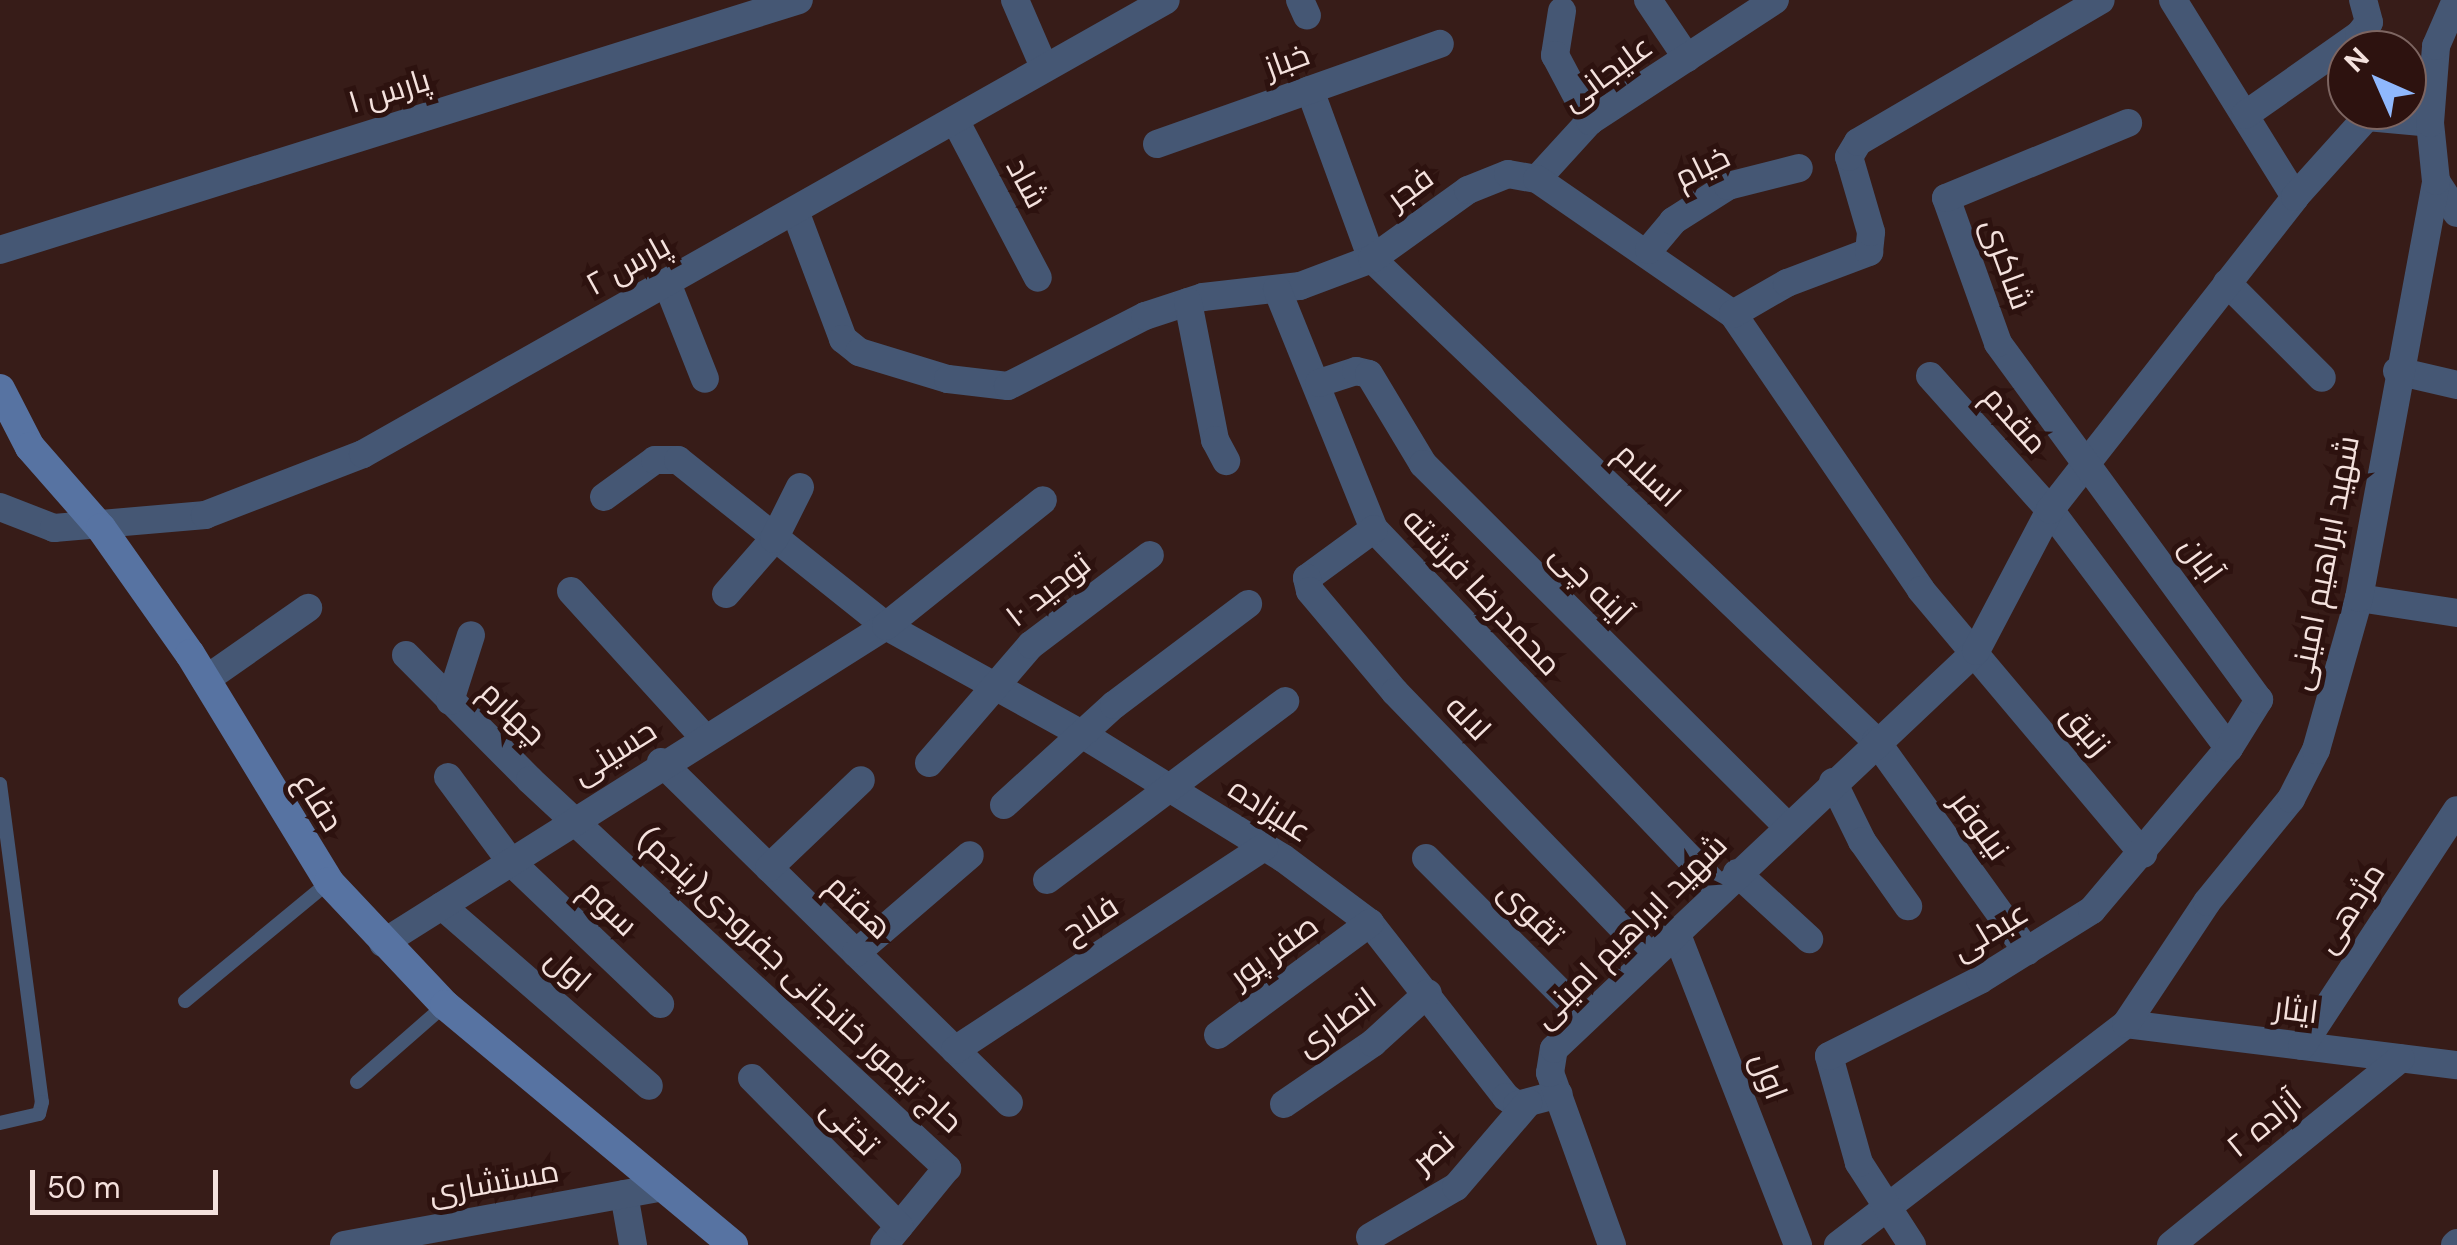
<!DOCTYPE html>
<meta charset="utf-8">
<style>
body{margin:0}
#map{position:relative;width:2457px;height:1245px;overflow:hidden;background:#371c18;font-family:"DM Sans",Cairo,sans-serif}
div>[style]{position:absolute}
.lane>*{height:14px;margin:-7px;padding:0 7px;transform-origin:7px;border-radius:7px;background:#455774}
.street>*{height:28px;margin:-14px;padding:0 14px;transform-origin:14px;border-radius:14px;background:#455774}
.secondary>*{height:30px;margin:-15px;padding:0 15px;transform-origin:15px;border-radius:15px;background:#5773a2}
span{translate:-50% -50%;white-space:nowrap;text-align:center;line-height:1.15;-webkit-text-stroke:10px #2d120f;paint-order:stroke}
.street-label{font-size:32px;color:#f4e1dd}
.north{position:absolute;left:2327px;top:30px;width:100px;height:100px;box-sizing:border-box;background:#2d120f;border:2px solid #7d6561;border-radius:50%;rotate:315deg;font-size:28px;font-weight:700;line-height:40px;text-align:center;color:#f4e1dd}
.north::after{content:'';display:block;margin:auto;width:35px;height:45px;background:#8fb8fd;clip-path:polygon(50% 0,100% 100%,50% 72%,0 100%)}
.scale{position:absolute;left:30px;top:1170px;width:188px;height:45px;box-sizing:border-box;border:5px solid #f4e1dd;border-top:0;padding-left:12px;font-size:30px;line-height:35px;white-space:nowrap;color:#f4e1dd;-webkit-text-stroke:8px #2d120f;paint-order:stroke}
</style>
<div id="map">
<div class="lane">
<div style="left:0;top:784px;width:321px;rotate:82.5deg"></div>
<div style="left:42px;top:1102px;width:12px;rotate:104deg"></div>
<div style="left:39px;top:1114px;width:40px;rotate:167deg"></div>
<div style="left:185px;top:1001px;width:187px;rotate:-39.6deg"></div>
<div style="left:357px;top:1082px;width:117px;rotate:-41.2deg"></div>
</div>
<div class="street">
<div style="left:1015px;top:0;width:73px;rotate:66.6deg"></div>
<div style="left:1300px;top:0;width:17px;rotate:66deg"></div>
<div style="left:1648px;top:0;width:70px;rotate:56.1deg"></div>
<div style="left:2173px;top:0;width:232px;rotate:58.2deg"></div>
<div style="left:1562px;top:11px;width:45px;rotate:99deg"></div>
<div style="left:1555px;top:55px;width:75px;rotate:62.1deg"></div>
<div style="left:1310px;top:90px;width:180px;rotate:69.9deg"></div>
<div style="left:1372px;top:259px;width:697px;rotate:43.72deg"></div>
<div style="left:1876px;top:741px;width:259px;rotate:54.3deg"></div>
<div style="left:2245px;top:115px;width:139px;rotate:-35.1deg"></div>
<div style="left:2359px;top:35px;width:16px;rotate:-52deg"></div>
<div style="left:2369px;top:22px;width:23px;rotate:-105deg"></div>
<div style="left:955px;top:120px;width:178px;rotate:62.3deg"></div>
<div style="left:1157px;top:144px;width:300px;rotate:-19.5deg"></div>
<div style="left:1537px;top:179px;width:79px;rotate:-47.6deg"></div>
<div style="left:1590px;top:121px;width:221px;rotate:-33.2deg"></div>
<div style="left:2436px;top:181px;width:38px;rotate:57deg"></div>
<div style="left:795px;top:211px;width:137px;rotate:69.4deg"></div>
<div style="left:843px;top:339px;width:21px;rotate:39deg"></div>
<div style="left:859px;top:352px;width:93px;rotate:16.9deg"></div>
<div style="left:948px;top:379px;width:60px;rotate:6.7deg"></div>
<div style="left:1008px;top:386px;width:154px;rotate:-27.1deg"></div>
<div style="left:1145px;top:316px;width:61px;rotate:-18.1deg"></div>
<div style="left:1203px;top:297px;width:98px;rotate:-6.5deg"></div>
<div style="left:1300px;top:286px;width:77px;rotate:-20.6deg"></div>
<div style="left:1372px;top:259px;width:118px;rotate:-35.7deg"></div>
<div style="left:1468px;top:190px;width:43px;rotate:-21.8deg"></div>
<div style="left:1508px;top:174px;width:29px;rotate:10deg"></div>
<div style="left:1537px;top:179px;width:238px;rotate:34.6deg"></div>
<div style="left:1733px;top:314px;width:334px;rotate:55.7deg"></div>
<div style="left:1921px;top:590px;width:345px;rotate:49.9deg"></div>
<div style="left:0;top:250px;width:837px;rotate:-17.37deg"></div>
<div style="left:1649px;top:250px;width:38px;rotate:-50deg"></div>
<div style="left:1673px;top:221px;width:65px;rotate:-32.5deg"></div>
<div style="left:1728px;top:186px;width:73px;rotate:-14.2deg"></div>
<div style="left:667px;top:283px;width:103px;rotate:68.4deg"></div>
<div style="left:2227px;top:283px;width:134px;rotate:45deg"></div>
<div style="left:1277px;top:289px;width:259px;rotate:68deg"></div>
<div style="left:1374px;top:529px;width:500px;rotate:46.22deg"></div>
<div style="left:1188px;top:302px;width:141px;rotate:78.9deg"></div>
<div style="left:1215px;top:440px;width:24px;rotate:62deg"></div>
<div style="left:1733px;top:314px;width:62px;rotate:-29.9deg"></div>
<div style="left:1787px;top:283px;width:88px;rotate:-20.7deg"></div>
<div style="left:1869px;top:252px;width:20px;rotate:-84deg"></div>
<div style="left:1871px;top:232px;width:78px;rotate:-106.3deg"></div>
<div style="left:1849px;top:157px;width:17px;rotate:-59deg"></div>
<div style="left:1858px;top:142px;width:281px;rotate:-30.3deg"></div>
<div style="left:2397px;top:371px;width:62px;rotate:13.1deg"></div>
<div style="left:1930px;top:376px;width:180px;rotate:48.2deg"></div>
<div style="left:2050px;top:510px;width:298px;rotate:53.1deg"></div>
<div style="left:1319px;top:383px;width:39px;rotate:-18deg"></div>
<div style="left:1356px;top:371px;width:13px;rotate:13deg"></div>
<div style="left:1369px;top:374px;width:105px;rotate:59deg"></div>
<div style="left:1423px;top:464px;width:513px;rotate:44.84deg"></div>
<div style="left:604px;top:497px;width:63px;rotate:-36deg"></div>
<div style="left:655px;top:460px;width:23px"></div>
<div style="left:678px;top:460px;width:266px;rotate:38.6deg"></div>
<div style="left:886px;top:626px;width:224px;rotate:28.9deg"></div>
<div style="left:1082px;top:734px;width:236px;rotate:31.7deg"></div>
<div style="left:1283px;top:858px;width:109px;rotate:36.8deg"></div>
<div style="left:1370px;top:923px;width:221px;rotate:52deg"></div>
<div style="left:1506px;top:1097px;width:14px;rotate:36deg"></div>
<div style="left:1517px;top:1105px;width:43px;rotate:-14.7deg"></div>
<div style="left:0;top:507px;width:58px;rotate:21.3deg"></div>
<div style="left:54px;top:528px;width:152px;rotate:-4.9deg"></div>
<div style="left:205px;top:515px;width:169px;rotate:-21.1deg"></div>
<div style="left:363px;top:454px;width:922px;rotate:-29.48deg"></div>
<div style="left:1374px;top:529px;width:83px;rotate:143.8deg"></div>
<div style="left:1307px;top:578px;width:13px;rotate:77deg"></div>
<div style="left:1310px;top:591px;width:132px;rotate:49.9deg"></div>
<div style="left:1395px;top:692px;width:367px;rotate:46deg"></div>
<div style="left:571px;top:591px;width:197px;rotate:47.7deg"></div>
<div style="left:726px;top:594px;width:73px;rotate:-48.9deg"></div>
<div style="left:774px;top:539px;width:58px;rotate:-63.4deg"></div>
<div style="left:2359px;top:598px;width:99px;rotate:8.7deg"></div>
<div style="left:406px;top:655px;width:176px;rotate:45.2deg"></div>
<div style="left:530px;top:780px;width:570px;rotate:42.94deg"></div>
<div style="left:947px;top:1168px;width:99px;rotate:129.3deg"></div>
<div style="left:205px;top:680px;width:126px;rotate:-35deg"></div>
<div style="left:450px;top:701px;width:69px;rotate:-72.3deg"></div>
<div style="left:661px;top:762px;width:487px;rotate:44.4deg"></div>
<div style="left:929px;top:763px;width:156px;rotate:-49.2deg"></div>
<div style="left:1031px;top:645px;width:149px;rotate:-37.1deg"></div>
<div style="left:448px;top:777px;width:106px;rotate:53.5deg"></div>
<div style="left:511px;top:862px;width:206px;rotate:43.6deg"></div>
<div style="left:1833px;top:782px;width:66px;rotate:63.8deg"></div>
<div style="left:1862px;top:841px;width:80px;rotate:54.7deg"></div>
<div style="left:1004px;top:805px;width:149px;rotate:-42.3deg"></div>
<div style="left:1114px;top:705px;width:168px;rotate:-37deg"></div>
<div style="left:1426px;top:858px;width:226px;rotate:45deg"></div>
<div style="left:769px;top:868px;width:127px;rotate:-43.7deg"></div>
<div style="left:1737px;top:873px;width:98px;rotate:42.5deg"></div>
<div style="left:1047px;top:880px;width:298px;rotate:-36.9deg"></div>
<div style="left:442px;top:906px;width:274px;rotate:41deg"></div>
<div style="left:1676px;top:932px;width:336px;rotate:68.7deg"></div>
<div style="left:383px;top:943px;width:595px;rotate:-32.22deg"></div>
<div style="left:886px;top:626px;width:201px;rotate:-38.7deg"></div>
<div style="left:856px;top:953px;width:150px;rotate:-40.7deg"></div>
<div style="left:2126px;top:1024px;width:334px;rotate:7.1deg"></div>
<div style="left:1218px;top:1035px;width:189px;rotate:-36.4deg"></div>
<div style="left:2302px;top:1046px;width:282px;rotate:-56.7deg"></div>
<div style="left:955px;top:1050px;width:370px;rotate:-33.3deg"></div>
<div style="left:752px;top:1078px;width:209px;rotate:45.2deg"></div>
<div style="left:1284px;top:1104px;width:108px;rotate:-34.4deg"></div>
<div style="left:1373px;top:1043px;width:74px;rotate:-42.3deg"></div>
<div style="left:624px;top:1194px;width:52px;rotate:80deg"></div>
<div style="left:1370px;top:1237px;width:99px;rotate:-30.2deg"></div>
<div style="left:1456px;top:1187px;width:111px;rotate:-49.4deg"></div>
<div style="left:344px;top:1245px;width:318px;rotate:-10.3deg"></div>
<div style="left:1612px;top:1245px;width:183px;rotate:-109.8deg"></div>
<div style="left:1550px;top:1073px;width:24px;rotate:-81deg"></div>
<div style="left:1554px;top:1049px;width:580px;rotate:-43.32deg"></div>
<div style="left:1976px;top:651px;width:159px;rotate:-62.3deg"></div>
<div style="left:2050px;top:510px;width:397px;rotate:-51.9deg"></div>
<div style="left:2295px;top:197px;width:108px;rotate:-48deg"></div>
<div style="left:2367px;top:117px;width:63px;rotate:5.4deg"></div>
<div style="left:1838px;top:1245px;width:363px;rotate:-37.5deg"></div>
<div style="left:2126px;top:1024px;width:146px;rotate:-56.4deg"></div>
<div style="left:2207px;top:902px;width:133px;rotate:-50.8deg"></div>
<div style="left:2291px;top:799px;width:55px;rotate:-63deg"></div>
<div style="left:2316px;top:750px;width:158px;rotate:-74.2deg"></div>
<div style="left:2359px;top:598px;width:424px;rotate:-79.5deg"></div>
<div style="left:2436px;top:181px;width:58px;rotate:-95.9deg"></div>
<div style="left:2430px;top:123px;width:77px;rotate:-85.5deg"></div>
<div style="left:2436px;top:46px;width:50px;rotate:-66.5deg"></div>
<div style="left:1912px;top:1245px;width:98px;rotate:-122.9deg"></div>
<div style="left:1859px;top:1163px;width:111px;rotate:-105.7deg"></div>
<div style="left:1829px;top:1056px;width:169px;rotate:-26.7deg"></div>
<div style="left:1980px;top:980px;width:132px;rotate:-32deg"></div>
<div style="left:2092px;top:910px;width:212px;rotate:-49.8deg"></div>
<div style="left:2229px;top:748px;width:57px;rotate:-58deg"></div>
<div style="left:2259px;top:700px;width:442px;rotate:-126.2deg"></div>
<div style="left:1998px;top:343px;width:154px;rotate:-109.7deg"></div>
<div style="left:1946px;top:198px;width:197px;rotate:-22.4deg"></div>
<div style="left:2171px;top:1245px;width:296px;rotate:-39.1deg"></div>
<div style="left:2455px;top:1245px;width:3px;rotate:-45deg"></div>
</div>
<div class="secondary">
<div style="left:0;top:389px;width:65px;rotate:62.7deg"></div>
<div style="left:30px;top:447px;width:108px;rotate:48.8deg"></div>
<div style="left:101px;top:528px;width:154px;rotate:54.8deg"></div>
<div style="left:190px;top:654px;width:267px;rotate:58.6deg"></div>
<div style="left:329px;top:882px;width:169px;rotate:46.7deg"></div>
<div style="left:445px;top:1005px;width:375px;rotate:39.8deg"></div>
</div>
<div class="street-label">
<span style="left:1287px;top:61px;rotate:-20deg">خباز</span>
<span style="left:1607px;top:73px;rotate:-36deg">علیجانی</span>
<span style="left:389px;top:91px;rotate:-17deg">پارس ۱</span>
<span style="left:1702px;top:167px;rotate:-26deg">خیام</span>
<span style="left:1027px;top:183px;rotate:62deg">شاد</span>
<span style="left:1410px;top:188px;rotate:-36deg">فجر</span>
<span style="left:2007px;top:264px;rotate:70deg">شاکری</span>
<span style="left:628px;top:265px;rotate:-29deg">پارس ۲</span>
<span style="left:2015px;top:420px;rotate:48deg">مقدم</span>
<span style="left:1648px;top:475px;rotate:44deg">اسلام</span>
<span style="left:2201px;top:560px;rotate:54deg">آبان</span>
<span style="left:2324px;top:563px;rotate:-79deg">شهید ابراهیم امینی</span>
<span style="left:1591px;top:584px;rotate:45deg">آینه چی</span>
<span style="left:1048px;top:590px;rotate:-38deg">توحید ۱۰</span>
<span style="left:1482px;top:592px;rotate:47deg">محمدرضا فرشته</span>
<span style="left:513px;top:713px;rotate:44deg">چهارم</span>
<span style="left:1468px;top:718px;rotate:46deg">لاله</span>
<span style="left:2086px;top:730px;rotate:50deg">زنبق</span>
<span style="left:614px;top:752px;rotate:-32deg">حسینی</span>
<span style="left:319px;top:802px;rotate:58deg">دفاع</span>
<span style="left:1270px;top:810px;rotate:33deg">علیزاده</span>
<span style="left:1980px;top:826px;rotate:54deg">نیلوفر</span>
<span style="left:859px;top:907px;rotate:44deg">هفتم</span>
<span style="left:609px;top:908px;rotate:44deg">سوم</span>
<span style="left:2350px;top:908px;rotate:-57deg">مژدهی</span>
<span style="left:1531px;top:913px;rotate:45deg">تقوی</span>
<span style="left:1090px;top:919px;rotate:-33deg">فلاح</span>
<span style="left:1630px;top:931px;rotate:-45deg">شهید ابراهیم امینی</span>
<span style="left:1990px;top:931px;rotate:-31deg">عبدلی</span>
<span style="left:1274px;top:951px;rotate:-36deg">صفر پور</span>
<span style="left:568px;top:970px;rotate:41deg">اول</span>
<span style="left:800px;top:980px;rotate:43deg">حاج تیمور خانجانی جفرودی(پنجم)</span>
<span style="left:2296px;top:1010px;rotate:7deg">ایثار</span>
<span style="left:1336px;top:1022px;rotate:-37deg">انصاری</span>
<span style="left:1769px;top:1076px;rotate:69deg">اول</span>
<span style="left:2264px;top:1124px;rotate:-39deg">آزاده ۲</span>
<span style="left:850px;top:1127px;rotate:45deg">تختی</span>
<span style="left:1433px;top:1152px;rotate:-41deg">نصر</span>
<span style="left:494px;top:1182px;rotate:-10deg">مستشاری</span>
</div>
<div class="north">N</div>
<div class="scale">50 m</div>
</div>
